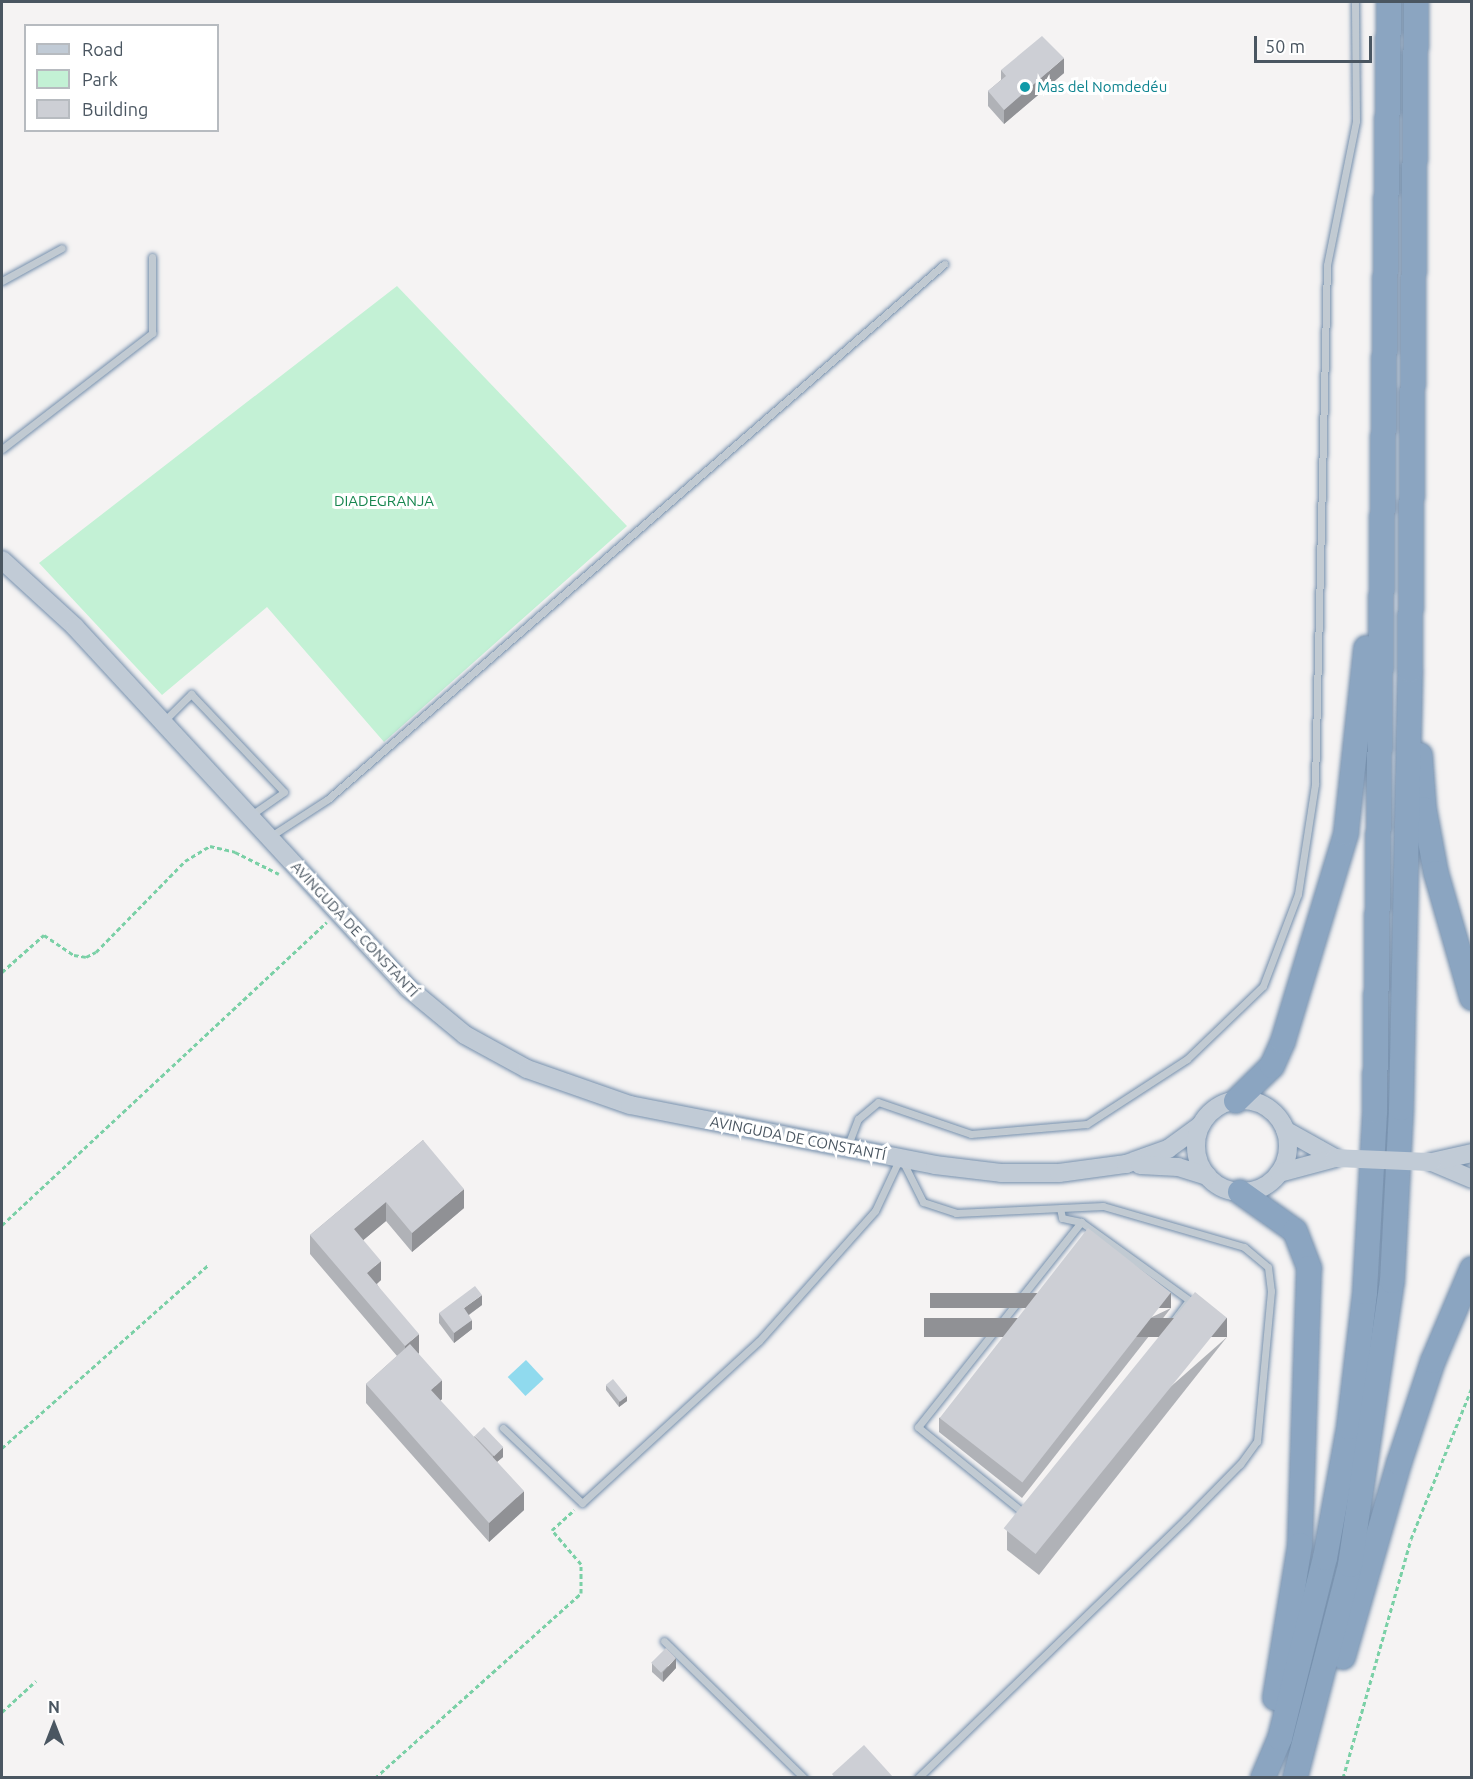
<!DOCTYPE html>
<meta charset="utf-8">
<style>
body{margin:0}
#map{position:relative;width:1473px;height:1779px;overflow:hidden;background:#f5f3f3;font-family:Ubuntu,sans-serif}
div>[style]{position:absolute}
.green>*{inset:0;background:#c3f1d5}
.water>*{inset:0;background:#90daee;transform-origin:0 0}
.path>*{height:3px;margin-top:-1.5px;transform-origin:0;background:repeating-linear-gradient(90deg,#7ad0a6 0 4.5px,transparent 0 7.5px)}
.roads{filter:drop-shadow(0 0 2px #7690ad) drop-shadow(0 0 2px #7690ad)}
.lane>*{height:7px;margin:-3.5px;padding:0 3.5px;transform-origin:3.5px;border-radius:3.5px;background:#c1cad2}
.secondary>*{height:18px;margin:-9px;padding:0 9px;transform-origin:9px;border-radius:9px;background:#c1cbd6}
.secondary>.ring{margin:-9px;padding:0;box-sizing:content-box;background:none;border:18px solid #c1cbd6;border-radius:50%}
.highway>*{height:24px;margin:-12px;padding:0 12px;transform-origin:12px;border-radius:12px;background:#8ba5c1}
.secondary-bridge>*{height:18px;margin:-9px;padding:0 9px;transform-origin:9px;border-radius:9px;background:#c1cbd6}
.wall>*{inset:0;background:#b0b2b7}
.shaded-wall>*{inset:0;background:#909195;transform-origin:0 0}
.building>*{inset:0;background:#cdcfd5;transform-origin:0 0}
.dots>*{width:16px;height:16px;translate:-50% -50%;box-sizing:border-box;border:3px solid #fff;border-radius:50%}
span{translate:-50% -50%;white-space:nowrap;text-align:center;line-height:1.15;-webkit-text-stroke:6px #fff;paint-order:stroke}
.culture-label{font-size:15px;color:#0d838f}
.left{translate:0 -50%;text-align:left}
.park-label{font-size:15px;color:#17864f}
.street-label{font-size:15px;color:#4a5661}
.frame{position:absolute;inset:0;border:3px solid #4a5661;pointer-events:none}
.legend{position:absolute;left:24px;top:24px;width:195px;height:108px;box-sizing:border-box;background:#fff;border:2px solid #b7bbc0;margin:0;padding:8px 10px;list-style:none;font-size:18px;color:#4a5661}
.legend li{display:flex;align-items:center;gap:12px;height:30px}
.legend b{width:30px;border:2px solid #b7bbc0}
.north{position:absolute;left:24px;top:1695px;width:60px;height:60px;-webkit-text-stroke:4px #fff;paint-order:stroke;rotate:0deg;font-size:16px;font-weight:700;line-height:24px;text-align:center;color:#4a5661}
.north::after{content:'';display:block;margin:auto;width:21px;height:27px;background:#4a5661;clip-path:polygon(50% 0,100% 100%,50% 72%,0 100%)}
.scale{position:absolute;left:1254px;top:36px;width:118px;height:27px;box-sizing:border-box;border:3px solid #4a5661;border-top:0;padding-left:8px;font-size:18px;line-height:21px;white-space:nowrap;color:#4a5661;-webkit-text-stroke:4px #fff;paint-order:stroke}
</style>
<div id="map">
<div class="green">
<div style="clip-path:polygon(397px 286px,627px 526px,384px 742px,267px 607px,162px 695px,39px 563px)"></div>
</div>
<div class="water">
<div style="left:526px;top:1360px;width:26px;height:25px;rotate:47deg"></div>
</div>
<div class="path">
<div style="left:1472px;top:643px;width:52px;rotate:90deg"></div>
<div style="left:2px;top:972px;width:56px;rotate:-41.4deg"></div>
<div style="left:44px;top:935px;width:36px;rotate:34deg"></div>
<div style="left:74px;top:955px;width:12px;rotate:9deg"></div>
<div style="left:86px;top:957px;width:11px;rotate:-27deg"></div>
<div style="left:96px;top:952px;width:127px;rotate:-45.6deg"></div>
<div style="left:185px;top:861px;width:29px;rotate:-31deg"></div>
<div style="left:210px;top:846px;width:26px;rotate:13deg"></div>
<div style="left:235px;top:852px;width:49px;rotate:26.6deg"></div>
<div style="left:2px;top:1225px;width:444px;rotate:-43deg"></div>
<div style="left:2px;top:1448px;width:276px;rotate:-41.6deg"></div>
<div style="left:2px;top:1712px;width:46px;rotate:-42.4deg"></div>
<div style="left:375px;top:1778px;width:277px;rotate:-41.9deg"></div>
<div style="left:581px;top:1593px;width:29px;rotate:-90deg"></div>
<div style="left:581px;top:1564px;width:45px;rotate:-130.5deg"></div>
<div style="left:552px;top:1530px;width:30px;rotate:-42deg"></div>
<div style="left:1343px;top:1778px;width:248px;rotate:-74.1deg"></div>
<div style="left:1411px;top:1539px;width:164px;rotate:-68.1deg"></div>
</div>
<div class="roads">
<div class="lane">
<div style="left:2px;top:281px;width:68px;rotate:-28.8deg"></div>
<div style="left:2px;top:449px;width:190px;rotate:-37.7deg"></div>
<div style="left:152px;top:333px;width:76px;rotate:-90deg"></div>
<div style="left:163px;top:722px;width:40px;rotate:-45deg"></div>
<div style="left:191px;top:694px;width:135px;rotate:46.5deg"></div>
<div style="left:284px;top:792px;width:40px;rotate:145.1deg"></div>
<div style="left:271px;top:836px;width:68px;rotate:-33deg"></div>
<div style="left:328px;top:799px;width:816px;rotate:-40.97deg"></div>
<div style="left:848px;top:1145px;width:28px;rotate:-69deg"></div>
<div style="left:858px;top:1119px;width:26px;rotate:-40deg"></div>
<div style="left:878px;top:1102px;width:98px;rotate:19deg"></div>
<div style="left:971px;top:1134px;width:116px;rotate:-4.9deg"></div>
<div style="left:1087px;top:1124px;width:119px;rotate:-33deg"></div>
<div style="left:1187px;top:1059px;width:105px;rotate:-43.8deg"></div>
<div style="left:1263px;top:986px;width:98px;rotate:-69.2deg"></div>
<div style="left:1298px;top:894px;width:111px;rotate:-81.2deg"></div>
<div style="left:1315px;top:784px;width:519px;rotate:-88.68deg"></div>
<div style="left:1327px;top:265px;width:147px;rotate:-78.6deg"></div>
<div style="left:1356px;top:121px;width:119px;rotate:-90.5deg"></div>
<div style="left:902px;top:1160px;width:47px;rotate:63.4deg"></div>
<div style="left:923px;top:1202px;width:35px;rotate:18deg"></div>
<div style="left:956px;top:1213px;width:147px;rotate:-2.7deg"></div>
<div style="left:1103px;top:1206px;width:147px;rotate:16.2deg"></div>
<div style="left:1244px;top:1247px;width:31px;rotate:40deg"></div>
<div style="left:1268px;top:1267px;width:24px;rotate:83deg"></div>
<div style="left:1271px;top:1291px;width:151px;rotate:95.3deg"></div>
<div style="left:1257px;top:1441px;width:29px;rotate:126deg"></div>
<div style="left:1240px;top:1464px;width:77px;rotate:134.5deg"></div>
<div style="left:1186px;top:1519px;width:373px;rotate:136deg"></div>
<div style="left:1081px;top:1222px;width:133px;rotate:35.8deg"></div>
<div style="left:1189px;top:1300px;width:38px;rotate:127deg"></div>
<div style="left:503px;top:1428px;width:109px;rotate:43.5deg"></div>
<div style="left:582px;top:1503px;width:240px;rotate:-42.5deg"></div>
<div style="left:759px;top:1341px;width:174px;rotate:-48.3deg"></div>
<div style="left:875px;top:1211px;width:56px;rotate:-64.8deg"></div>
<div style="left:1028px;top:1510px;width:5px;rotate:127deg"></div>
<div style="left:1025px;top:1514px;width:138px;rotate:-140.9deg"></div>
<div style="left:918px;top:1427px;width:262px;rotate:-51.5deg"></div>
<div style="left:1081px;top:1222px;width:19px;rotate:-168deg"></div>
<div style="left:1062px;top:1218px;width:10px;rotate:-101deg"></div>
<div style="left:664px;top:1641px;width:196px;rotate:44.4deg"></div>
</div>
<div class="secondary">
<div style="left:2px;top:560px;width:99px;rotate:42.5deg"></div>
<div style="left:75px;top:627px;width:490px;rotate:47.3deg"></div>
<div style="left:407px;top:987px;width:75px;rotate:39.6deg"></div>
<div style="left:465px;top:1035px;width:71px;rotate:28.7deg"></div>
<div style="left:527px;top:1069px;width:109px;rotate:19.3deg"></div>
<div style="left:630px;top:1105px;width:311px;rotate:11.1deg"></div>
<div style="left:935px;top:1165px;width:66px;rotate:6.9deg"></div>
<div style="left:1001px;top:1173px;width:58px"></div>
<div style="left:1059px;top:1173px;width:68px;rotate:-7.7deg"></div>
<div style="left:1126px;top:1164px;width:45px;rotate:-19.7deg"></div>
<div style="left:1168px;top:1149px;width:39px;rotate:-36deg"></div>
<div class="ring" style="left:1196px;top:1100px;width:74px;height:74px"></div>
<div style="left:1285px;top:1130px;width:57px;rotate:29.2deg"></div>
<div style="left:1432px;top:1162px;width:43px;rotate:23deg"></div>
<div style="left:1432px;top:1162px;width:41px;rotate:-12.7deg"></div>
<div style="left:1140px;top:1165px;width:38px;rotate:3deg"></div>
<div style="left:1178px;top:1167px;width:31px;rotate:17deg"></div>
<div style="left:1279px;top:1173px;width:58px;rotate:-15deg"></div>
</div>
<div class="highway">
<div style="left:1420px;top:755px;width:54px;rotate:85.8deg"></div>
<div style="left:1424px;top:809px;width:65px;rotate:79.4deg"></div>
<div style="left:1436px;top:873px;width:130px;rotate:73.9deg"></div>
<div style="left:1236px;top:1101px;width:50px;rotate:-44.2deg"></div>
<div style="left:1272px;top:1066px;width:27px;rotate:-66deg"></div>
<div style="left:1283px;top:1041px;width:217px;rotate:-73.1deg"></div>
<div style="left:1346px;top:833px;width:186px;rotate:-83.8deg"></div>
<div style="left:1240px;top:1192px;width:67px;rotate:35.3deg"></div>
<div style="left:1295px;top:1231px;width:40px;rotate:69deg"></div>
<div style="left:1309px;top:1268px;width:277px;rotate:91.9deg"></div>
<div style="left:1300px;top:1545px;width:155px;rotate:99.3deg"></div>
<div style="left:1343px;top:1657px;width:202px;rotate:-73.9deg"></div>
<div style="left:1399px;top:1463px;width:108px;rotate:-71.6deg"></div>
<div style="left:1433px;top:1361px;width:100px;rotate:-67deg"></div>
<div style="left:1263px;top:1778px;width:43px;rotate:-67deg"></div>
<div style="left:1280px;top:1738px;width:186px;rotate:-76deg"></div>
<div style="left:1325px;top:1558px;width:133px;rotate:-79.6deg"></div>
<div style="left:1349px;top:1427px;width:136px;rotate:-83.2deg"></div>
<div style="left:1365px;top:1292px;width:181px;rotate:-86.8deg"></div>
<div style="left:1375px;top:1111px;width:1109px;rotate:-89.28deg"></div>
<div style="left:1295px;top:1778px;width:220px;rotate:-75.5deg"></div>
<div style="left:1350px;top:1565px;width:287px;rotate:-81.6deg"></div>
<div style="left:1392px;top:1281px;width:173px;rotate:-87deg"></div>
<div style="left:1401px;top:1108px;width:438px;rotate:-88.8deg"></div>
<div style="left:1410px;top:670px;width:668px;rotate:-89.49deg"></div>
</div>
</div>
<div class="secondary-bridge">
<div style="left:1335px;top:1158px;width:97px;rotate:2.4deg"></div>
</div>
<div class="wall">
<div style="clip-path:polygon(1001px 70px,1064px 73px,1004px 124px,988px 106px,988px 91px,1001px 80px)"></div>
<div style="clip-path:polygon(423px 1140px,464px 1208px,412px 1252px,386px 1221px,363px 1240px,381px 1280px,377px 1284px,419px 1353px,418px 1354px,442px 1399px,440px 1401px,474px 1438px,474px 1436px,503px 1457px,497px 1462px,524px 1510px,489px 1542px,366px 1403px,366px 1384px,397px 1356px,310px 1254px,310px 1235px)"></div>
<div style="clip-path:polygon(482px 1305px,469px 1315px,472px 1329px,454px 1343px,439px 1323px,439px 1313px)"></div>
<div style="clip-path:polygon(1171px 1308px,1022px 1498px,939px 1432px,939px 1418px)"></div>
<div style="clip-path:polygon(1227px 1337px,1039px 1575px,1007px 1550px,1007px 1531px)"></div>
<div style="clip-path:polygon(606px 1385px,627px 1401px,619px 1407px,606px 1390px)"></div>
<div style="clip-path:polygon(652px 1663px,676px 1668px,663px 1682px,652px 1672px)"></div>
</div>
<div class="shaded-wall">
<div style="clip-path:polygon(1064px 58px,1064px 73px,1004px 124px,1004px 110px)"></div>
<div style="clip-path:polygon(464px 1189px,464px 1208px,412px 1252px,412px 1233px)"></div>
<div style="clip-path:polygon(386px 1202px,386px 1221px,354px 1248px,354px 1229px)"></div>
<div style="clip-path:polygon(381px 1261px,381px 1280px,367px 1292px,367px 1273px)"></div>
<div style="left:1171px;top:1293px;width:15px;height:241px;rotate:90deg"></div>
<div style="clip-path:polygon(482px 1295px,482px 1305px,464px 1318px,464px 1308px)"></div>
<div style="left:1227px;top:1318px;width:19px;height:303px;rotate:90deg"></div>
<div style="clip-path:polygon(472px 1320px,472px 1329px,454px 1343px,454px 1333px)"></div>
<div style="clip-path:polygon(419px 1334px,419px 1353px,405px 1365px,405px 1346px)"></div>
<div style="clip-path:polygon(442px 1380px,442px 1399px,431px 1409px,431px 1390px)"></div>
<div style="clip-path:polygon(627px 1396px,627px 1401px,619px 1407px,619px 1402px)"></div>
<div style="clip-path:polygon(503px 1447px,503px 1457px,493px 1465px,493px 1456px)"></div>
<div style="clip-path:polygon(524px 1491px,524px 1510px,489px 1542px,489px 1523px)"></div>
<div style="clip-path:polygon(676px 1658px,676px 1668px,663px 1682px,663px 1672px)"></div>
</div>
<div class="building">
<div style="clip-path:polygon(1042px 36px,1064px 58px,1004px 110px,988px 91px,1006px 76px,1001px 70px)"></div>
<div style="clip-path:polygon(423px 1140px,464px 1189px,412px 1233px,386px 1202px,354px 1229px,381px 1261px,367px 1273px,419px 1334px,405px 1346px,310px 1235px)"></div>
<div style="left:1088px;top:1228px;width:105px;height:241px;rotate:38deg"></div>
<div style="clip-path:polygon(475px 1286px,482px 1295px,464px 1308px,472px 1320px,454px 1333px,439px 1313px)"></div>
<div style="left:1195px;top:1292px;width:41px;height:304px;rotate:39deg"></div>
<div style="clip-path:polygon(410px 1344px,442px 1380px,431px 1390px,524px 1491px,489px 1523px,366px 1384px)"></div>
<div style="left:613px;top:1379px;width:22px;height:9px;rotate:51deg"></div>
<div style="left:484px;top:1427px;width:28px;height:13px;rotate:46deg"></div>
<div style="left:666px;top:1648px;width:14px;height:21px;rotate:45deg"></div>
<div style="clip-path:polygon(864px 1745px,893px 1777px,835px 1778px,832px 1774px)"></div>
</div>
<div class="dots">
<div style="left:1025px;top:87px;background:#0f9aa8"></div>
</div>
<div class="culture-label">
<span class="left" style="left:1037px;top:87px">Mas del Nomdedéu</span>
</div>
<div class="park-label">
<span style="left:384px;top:501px">DIADEGRANJA</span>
</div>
<div class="street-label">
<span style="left:355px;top:929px;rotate:47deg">AVINGUDA DE CONSTANTÍ</span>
<span style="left:798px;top:1138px;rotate:11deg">AVINGUDA DE CONSTANTÍ</span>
</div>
<div class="frame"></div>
<ul class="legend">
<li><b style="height:8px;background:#c1cbd6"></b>Road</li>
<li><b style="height:16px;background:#c3f1d5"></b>Park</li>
<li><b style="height:16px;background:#cdcfd5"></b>Building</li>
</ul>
<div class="north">N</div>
<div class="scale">50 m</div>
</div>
